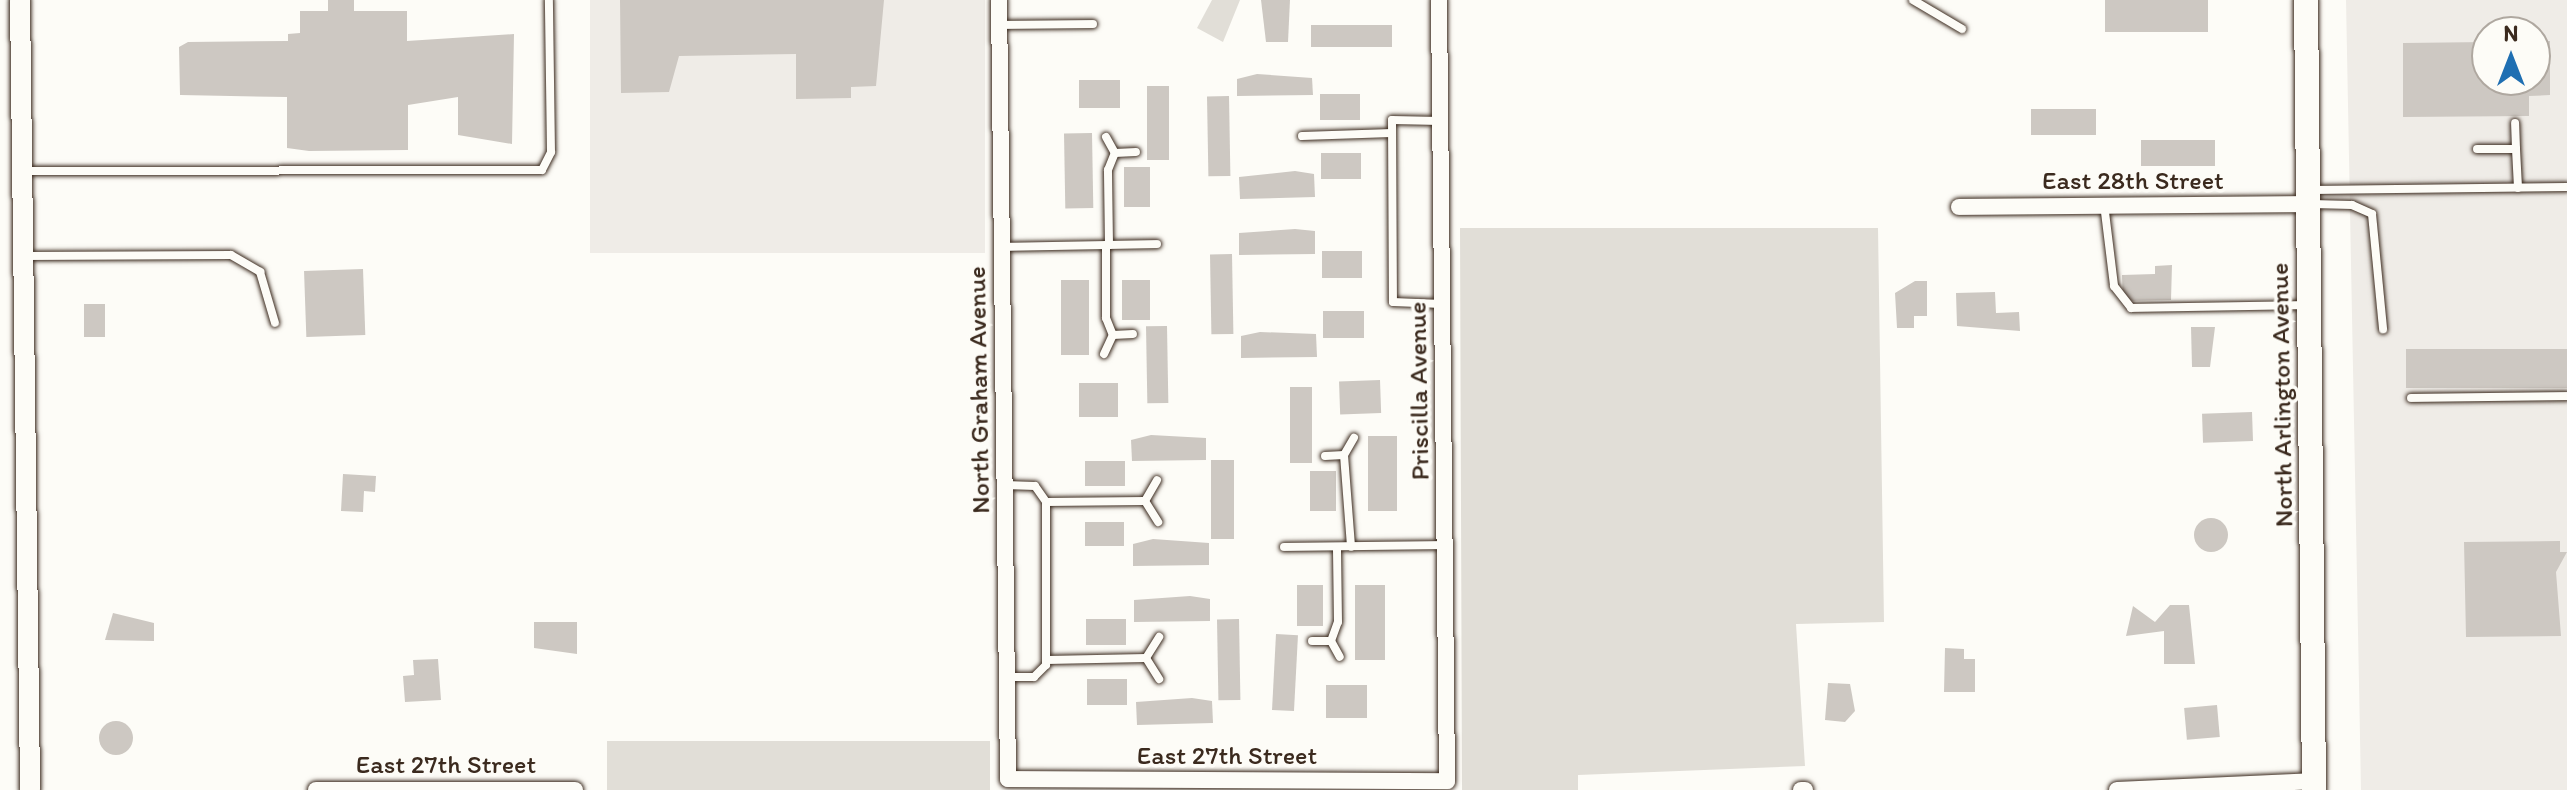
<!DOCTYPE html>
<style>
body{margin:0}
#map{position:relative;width:2567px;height:790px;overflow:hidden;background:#fdfcf7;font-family:Itim,sans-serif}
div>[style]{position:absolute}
.built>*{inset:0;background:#efece7;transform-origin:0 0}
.green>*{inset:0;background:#e1ded7;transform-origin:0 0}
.building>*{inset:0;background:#cdc8c2;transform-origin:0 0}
.round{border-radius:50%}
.roads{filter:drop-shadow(0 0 2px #3b2a1e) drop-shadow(0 0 2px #3b2a1e)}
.service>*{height:8px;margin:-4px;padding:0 4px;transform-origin:4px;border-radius:4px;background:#fdfcf7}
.minor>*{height:16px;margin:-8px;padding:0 8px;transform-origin:8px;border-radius:8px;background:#fdfcf7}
.tertiary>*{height:20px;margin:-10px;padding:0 10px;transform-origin:10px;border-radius:10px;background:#fdfcf7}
.secondary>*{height:24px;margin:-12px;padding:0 12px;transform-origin:12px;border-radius:12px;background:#fdfcf7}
span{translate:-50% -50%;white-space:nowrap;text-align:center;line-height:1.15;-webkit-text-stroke:7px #fdfcf7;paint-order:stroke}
.street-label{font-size:26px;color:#3b2a1e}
.north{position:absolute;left:2471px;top:16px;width:80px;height:80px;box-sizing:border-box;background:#fdfcf7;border:2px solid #afa8a0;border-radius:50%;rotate:0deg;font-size:22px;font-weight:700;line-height:32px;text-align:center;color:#3b2a1e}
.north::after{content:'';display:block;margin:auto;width:28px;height:36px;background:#1f6fb2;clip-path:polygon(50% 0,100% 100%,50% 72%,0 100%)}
</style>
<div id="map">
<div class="built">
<div style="left:590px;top:0;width:395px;height:253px"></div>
<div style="clip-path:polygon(evenodd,2346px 0,2567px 0,2567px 790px,2361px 790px,2346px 0,2487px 32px,2535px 32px,2535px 80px,2487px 80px,2487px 32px)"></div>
</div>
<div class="green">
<div style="clip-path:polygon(1212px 0,1240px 0,1223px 42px,1197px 28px)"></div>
<div style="clip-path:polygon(1460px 228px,1878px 228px,1884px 622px,1796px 624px,1805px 766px,1578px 775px,1578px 790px,1462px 790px)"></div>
<div style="left:990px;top:741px;width:49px;height:383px;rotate:90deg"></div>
</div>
<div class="building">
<div style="clip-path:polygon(328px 0,354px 0,354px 11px,407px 11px,407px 41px,514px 34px,512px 144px,458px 135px,458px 97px,408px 105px,408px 150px,309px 151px,287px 148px,287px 97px,180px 95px,179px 47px,188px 42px,288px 41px,288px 34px,300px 33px,300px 11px,328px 11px)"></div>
<div style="clip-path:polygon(620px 0,884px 0,876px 86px,851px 87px,851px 98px,796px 99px,796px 54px,679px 56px,669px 92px,621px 93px)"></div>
<div style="clip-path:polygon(1261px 0,1290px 0,1288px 42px,1266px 42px)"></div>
<div style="left:2105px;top:0;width:103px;height:32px"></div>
<div style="left:1311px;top:25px;width:81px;height:22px"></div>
<div style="clip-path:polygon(2535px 41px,2550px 41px,2550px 95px,2529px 96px,2529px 116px,2403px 117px,2403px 43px,2487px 42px,2487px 80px,2535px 80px)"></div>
<div style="clip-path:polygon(1257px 74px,1312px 78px,1313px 95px,1237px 96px,1237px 79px)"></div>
<div style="left:1079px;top:80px;width:41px;height:28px"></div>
<div style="left:1147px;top:86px;width:22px;height:74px"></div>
<div style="left:1320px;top:94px;width:40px;height:26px"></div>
<div style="left:1229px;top:96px;width:80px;height:22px;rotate:89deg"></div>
<div style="left:2031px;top:109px;width:65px;height:26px"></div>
<div style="left:1092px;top:133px;width:75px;height:28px;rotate:89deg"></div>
<div style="left:2141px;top:140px;width:74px;height:26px"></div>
<div style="left:1361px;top:153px;width:26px;height:40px;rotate:90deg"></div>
<div style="left:1124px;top:167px;width:26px;height:40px"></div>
<div style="clip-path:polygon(1295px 171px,1314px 174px,1315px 197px,1240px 199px,1239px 177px)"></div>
<div style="clip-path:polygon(1295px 229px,1315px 231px,1315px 254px,1239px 255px,1239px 233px)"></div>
<div style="left:1322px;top:251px;width:40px;height:27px"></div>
<div style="left:1232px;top:254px;width:80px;height:22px;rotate:89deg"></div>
<div style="clip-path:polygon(2172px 265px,2171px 300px,2123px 301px,2122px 275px,2155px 274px,2155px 266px)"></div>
<div style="left:363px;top:269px;width:66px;height:59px;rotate:88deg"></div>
<div style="left:1061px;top:280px;width:28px;height:75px"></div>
<div style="left:1122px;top:280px;width:28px;height:40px"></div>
<div style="clip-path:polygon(1915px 281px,1927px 281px,1927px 316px,1914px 316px,1914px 328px,1897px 328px,1895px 293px)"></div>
<div style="clip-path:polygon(1995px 292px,1996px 313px,2019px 312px,2020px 331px,1957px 326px,1956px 293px)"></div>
<div style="left:84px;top:304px;width:21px;height:33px"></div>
<div style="left:1364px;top:311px;width:27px;height:41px;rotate:90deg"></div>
<div style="left:1167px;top:326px;width:77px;height:21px;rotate:89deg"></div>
<div style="clip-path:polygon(2191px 327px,2215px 327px,2210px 367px,2192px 367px)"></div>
<div style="clip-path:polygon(1260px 332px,1316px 334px,1317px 357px,1241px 358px,1241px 336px)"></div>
<div style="left:2567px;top:349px;width:39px;height:161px;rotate:90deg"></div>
<div style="left:1380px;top:380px;width:33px;height:41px;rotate:88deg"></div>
<div style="left:1079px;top:383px;width:39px;height:34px"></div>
<div style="left:1290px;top:387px;width:22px;height:76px"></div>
<div style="left:2252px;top:412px;width:29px;height:50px;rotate:88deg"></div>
<div style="clip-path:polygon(1151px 435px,1206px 438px,1206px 460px,1132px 461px,1131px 440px)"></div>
<div style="left:1368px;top:436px;width:29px;height:75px"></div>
<div style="left:1211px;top:460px;width:23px;height:79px"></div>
<div style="left:1125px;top:461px;width:25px;height:40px;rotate:90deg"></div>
<div style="left:1310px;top:471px;width:26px;height:40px"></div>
<div style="clip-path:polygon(343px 474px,376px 476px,375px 492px,364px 491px,363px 512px,341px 511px)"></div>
<div class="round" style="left:2194px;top:518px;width:34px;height:34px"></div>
<div style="left:1085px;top:522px;width:39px;height:24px"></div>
<div style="clip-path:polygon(1153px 539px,1209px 543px,1209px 565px,1133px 566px,1133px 544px)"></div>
<div style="clip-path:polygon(2560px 541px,2560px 552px,2567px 552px,2556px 572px,2561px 636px,2466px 637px,2464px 542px)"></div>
<div style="left:1297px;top:585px;width:26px;height:41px"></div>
<div style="left:1385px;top:585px;width:75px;height:30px;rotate:90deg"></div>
<div style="clip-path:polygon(1190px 596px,1210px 599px,1210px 621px,1134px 622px,1134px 600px)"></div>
<div style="clip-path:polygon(2170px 605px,2189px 605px,2195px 664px,2164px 664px,2164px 631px,2126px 636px,2133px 606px,2155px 622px)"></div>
<div style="clip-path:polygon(113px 613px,154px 623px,154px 641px,105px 640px)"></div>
<div style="left:1126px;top:619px;width:26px;height:40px;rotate:90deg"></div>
<div style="left:1239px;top:619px;width:81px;height:22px;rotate:89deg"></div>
<div style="clip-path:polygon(534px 622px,577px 622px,577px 654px,534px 648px)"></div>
<div style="left:1276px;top:634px;width:22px;height:76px;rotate:3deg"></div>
<div style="clip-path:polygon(1945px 648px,1964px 649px,1964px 659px,1975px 659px,1975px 692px,1944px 692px)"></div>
<div style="clip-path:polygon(438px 659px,441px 700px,405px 702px,403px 676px,414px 675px,413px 660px)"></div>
<div style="left:1087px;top:679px;width:40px;height:26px"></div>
<div style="clip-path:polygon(1828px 683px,1850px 684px,1855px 711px,1845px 722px,1825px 720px)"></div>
<div style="left:1326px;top:685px;width:41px;height:33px"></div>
<div style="clip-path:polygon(1192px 698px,1212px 701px,1213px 723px,1137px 725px,1136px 702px)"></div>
<div style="left:2217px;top:705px;width:32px;height:33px;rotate:85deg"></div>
<div class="round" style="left:99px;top:721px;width:34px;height:34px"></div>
</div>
<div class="roads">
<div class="service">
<div style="left:1913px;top:0;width:57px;rotate:30.6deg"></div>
<div style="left:1000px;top:25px;width:93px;rotate:-0.6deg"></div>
<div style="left:1440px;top:121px;width:48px;rotate:-178.8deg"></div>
<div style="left:1392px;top:120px;width:182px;rotate:89.7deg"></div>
<div style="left:1393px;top:302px;width:49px;rotate:2.3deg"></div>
<div style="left:1302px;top:136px;width:90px;rotate:-1.9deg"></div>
<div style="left:1106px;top:137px;width:18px;rotate:61deg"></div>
<div style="left:2477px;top:149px;width:39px"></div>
<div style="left:2516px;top:149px;width:26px;rotate:-92deg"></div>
<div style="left:2516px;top:149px;width:39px;rotate:87deg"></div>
<div style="left:1115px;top:153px;width:21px;rotate:-3deg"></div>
<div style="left:23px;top:171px;width:519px;rotate:-0.11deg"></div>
<div style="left:542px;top:170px;width:20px;rotate:-63deg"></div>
<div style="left:551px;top:152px;width:152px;rotate:-90.8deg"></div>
<div style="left:2312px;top:190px;width:255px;rotate:-0.7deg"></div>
<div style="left:2104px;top:204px;width:83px;rotate:83deg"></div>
<div style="left:2114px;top:286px;width:28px;rotate:52deg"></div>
<div style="left:2131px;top:308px;width:175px;rotate:-1deg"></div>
<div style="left:2312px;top:204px;width:40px;rotate:1.4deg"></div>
<div style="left:2352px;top:205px;width:22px;rotate:24deg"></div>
<div style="left:2372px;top:214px;width:116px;rotate:84.5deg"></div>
<div style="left:1106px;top:245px;width:73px;rotate:90deg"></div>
<div style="left:1106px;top:318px;width:18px;rotate:68deg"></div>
<div style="left:1109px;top:245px;width:75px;rotate:-90.8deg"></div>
<div style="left:1108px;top:170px;width:18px;rotate:-68deg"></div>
<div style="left:1002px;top:247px;width:155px;rotate:-1.1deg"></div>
<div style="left:24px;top:256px;width:207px;rotate:-0.3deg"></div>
<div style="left:231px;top:255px;width:34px;rotate:30deg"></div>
<div style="left:260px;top:272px;width:53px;rotate:73.6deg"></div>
<div style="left:1113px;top:335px;width:20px;rotate:-3deg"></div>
<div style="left:1104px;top:354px;width:21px;rotate:-65deg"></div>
<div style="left:2411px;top:398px;width:156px;rotate:-0.7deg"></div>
<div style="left:1344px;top:455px;width:92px;rotate:85.6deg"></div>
<div style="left:1344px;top:455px;width:20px;rotate:-60deg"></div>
<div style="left:1325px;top:456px;width:19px;rotate:-3deg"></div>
<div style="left:1005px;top:485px;width:30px;rotate:2deg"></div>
<div style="left:1035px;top:486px;width:19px;rotate:55deg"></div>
<div style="left:1046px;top:502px;width:163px;rotate:90deg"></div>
<div style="left:1046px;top:665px;width:17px;rotate:135deg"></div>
<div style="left:1034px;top:677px;width:27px;rotate:180deg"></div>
<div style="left:1145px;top:501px;width:25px;rotate:58deg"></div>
<div style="left:1145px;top:501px;width:24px;rotate:-60deg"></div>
<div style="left:1046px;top:502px;width:99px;rotate:-0.6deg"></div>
<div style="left:1284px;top:547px;width:160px;rotate:-0.7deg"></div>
<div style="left:1312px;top:641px;width:19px"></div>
<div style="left:1331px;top:641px;width:20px;rotate:-70deg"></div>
<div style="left:1338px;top:622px;width:75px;rotate:-90.8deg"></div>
<div style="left:1331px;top:641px;width:18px;rotate:61deg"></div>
<div style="left:1146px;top:658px;width:25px;rotate:-58deg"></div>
<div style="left:1146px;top:658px;width:25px;rotate:58deg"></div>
<div style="left:1047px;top:660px;width:99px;rotate:-1.2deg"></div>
</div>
<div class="minor">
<div style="left:999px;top:0;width:779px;rotate:89.34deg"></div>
<div style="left:1008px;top:779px;width:439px;rotate:0.3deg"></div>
<div style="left:1447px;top:781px;width:781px;rotate:-90.59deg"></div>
<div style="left:1959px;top:207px;width:348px;rotate:-0.5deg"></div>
<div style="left:316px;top:790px;width:259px"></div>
<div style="left:1801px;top:790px;width:4px"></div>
<div style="left:2117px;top:790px;width:197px;rotate:-2.6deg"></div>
</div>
<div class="tertiary">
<div style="left:20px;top:0;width:790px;rotate:89.27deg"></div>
</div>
<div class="secondary">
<div style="left:2306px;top:0;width:790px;rotate:89.42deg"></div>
</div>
</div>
<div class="street-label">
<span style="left:2133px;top:181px">East 28th Street</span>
<span style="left:979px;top:390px;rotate:-91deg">North Graham Avenue</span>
<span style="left:1419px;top:391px;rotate:-91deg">Priscilla Avenue</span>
<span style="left:2282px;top:395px;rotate:-91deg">North Arlington Avenue</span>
<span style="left:1227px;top:756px">East 27th Street</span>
<span style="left:446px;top:765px">East 27th Street</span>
</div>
<div class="north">N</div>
</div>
